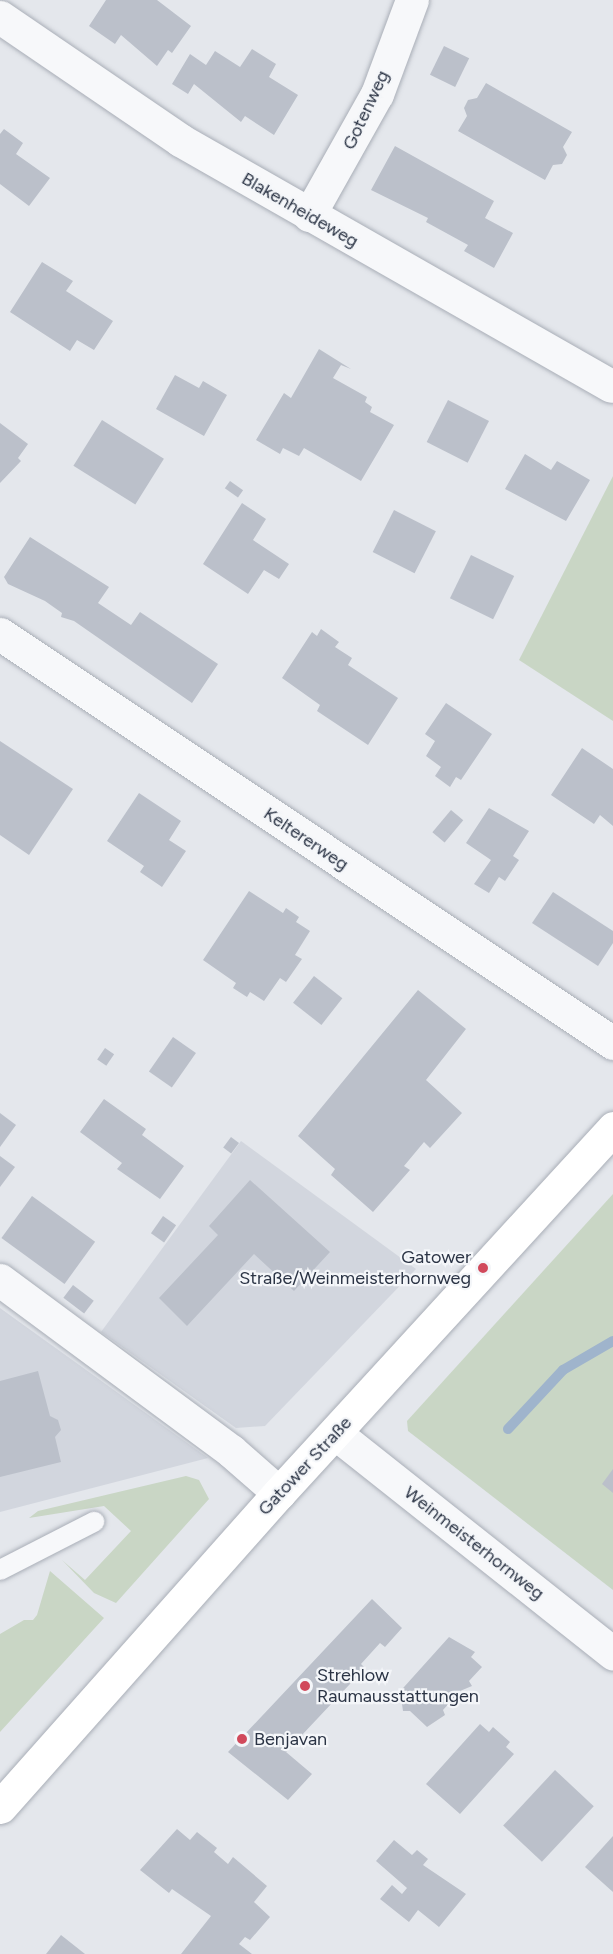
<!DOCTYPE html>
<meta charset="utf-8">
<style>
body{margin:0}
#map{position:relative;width:613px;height:1954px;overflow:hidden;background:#e4e7ec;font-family:Figtree,sans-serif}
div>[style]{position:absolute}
.built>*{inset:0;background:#d2d6de}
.green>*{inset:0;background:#c9d6c5}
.stream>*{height:10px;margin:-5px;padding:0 5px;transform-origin:5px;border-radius:5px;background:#9fb4cc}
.building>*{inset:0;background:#bbc0ca;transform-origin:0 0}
.roads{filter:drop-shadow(0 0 2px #a9aeb7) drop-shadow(0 0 2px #a9aeb7)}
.lane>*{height:20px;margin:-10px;padding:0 10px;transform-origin:10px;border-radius:10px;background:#f7f8fa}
.street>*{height:33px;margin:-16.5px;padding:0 16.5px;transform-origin:16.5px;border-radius:16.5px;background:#f7f8fa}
.secondary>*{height:33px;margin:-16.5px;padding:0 16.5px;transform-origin:16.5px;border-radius:16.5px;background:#fff}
.dots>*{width:16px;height:16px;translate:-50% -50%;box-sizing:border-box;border:3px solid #f4f6f9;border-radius:50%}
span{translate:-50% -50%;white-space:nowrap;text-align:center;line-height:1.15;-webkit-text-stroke:4.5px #f4f6f9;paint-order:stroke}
.street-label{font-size:18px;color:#2b3445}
.poi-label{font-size:18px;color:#2b3445}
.right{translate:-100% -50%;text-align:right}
.left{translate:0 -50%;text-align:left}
</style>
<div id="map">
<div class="built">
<div style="clip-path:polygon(241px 1141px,416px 1269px,265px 1426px,236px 1428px,101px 1332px)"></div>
<div style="clip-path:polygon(0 1308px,82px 1367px,208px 1458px,0 1512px)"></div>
</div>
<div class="green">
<div style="clip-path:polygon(613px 476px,613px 721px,519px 660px)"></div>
<div style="clip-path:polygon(613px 1194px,613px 1590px,408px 1431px,407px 1421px)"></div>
<div style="clip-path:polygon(186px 1476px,199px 1480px,209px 1499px,116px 1603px,94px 1593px,62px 1560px,85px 1580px,131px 1531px,104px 1506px,29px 1518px,38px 1511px)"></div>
<div style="clip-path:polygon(50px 1571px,104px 1618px,0 1732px,0 1634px,24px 1620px,33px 1620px,37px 1615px)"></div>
</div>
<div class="stream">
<div style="left:508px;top:1429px;width:81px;rotate:-47deg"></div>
<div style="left:563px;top:1370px;width:58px;rotate:-30.1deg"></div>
</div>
<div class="building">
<div style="clip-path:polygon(106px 0,157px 0,191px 26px,172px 53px,168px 50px,157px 66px,121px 35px,115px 44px,89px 26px)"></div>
<div style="left:444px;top:46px;width:28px;height:32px;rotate:26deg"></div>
<div style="clip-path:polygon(252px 49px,276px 64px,269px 77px,298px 95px,274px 135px,245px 116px,241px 122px,194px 84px,188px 94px,172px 84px,190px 54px,206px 65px,215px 51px,240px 67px)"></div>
<div style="clip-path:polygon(486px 83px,572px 132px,563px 147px,567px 155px,562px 164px,553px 165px,545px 180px,458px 131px,467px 116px,464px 108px,468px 100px,477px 98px)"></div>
<div style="clip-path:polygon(4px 129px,23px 143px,16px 154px,50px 178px,29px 206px,0 184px,0 134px)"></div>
<div style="clip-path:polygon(395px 146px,494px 201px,485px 218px,513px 233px,494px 268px,464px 251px,468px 245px,426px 222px,428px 218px,371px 190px)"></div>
<div style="clip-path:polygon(42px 262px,73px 281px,66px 291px,113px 321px,94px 350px,77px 340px,70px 351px,10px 312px)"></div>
<div style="clip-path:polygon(319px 349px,351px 369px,341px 365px,333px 378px,367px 397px,365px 402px,372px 407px,370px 412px,394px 425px,361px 481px,304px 448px,299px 456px,283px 448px,280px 454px,256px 440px,284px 393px,291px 398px)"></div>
<div style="clip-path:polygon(175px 375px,199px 388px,203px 381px,227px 395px,204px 436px,156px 409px)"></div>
<div style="left:448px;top:400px;width:46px;height:47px;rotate:27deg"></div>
<div style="left:102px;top:420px;width:73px;height:54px;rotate:32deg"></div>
<div style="clip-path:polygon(0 423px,28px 444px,18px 458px,21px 461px,0 483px)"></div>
<div style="clip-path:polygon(525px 454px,551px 470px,557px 461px,590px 480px,566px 521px,505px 489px)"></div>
<div style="left:230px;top:481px;width:16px;height:9px;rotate:35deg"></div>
<div style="clip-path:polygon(242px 503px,266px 519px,253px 540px,289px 564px,279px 579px,264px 570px,248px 594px,203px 564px)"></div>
<div style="left:394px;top:510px;width:47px;height:47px;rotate:27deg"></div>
<div style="clip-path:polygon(30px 537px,109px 587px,98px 603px,131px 625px,140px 612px,218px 664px,192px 703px,74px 621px,61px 617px,62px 613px,45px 601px,8px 584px,4px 577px)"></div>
<div style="left:471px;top:555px;width:48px;height:48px;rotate:26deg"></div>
<div style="clip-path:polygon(321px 629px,339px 642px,335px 647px,352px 658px,348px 665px,398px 698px,368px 745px,317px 711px,320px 705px,282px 678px,312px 632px,317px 636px)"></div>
<div style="clip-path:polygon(446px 703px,492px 734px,461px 780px,456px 777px,450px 787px,435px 776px,441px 767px,426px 756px,435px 741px,425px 734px)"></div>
<div style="clip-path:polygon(0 741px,73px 789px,29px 855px,0 835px)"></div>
<div style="clip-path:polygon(582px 748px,613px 769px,613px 826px,600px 815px,594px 824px,551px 795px)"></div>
<div style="clip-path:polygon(139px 793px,181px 821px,169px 840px,186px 851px,162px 887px,140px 872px,144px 866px,107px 841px)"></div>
<div style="clip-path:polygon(489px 808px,529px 831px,513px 856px,519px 860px,505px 881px,499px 877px,489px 893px,474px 884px,491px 860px,466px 843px)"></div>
<div style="left:451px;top:810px;width:16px;height:29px;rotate:40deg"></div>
<div style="clip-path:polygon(249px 891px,283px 913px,286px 908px,299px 917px,296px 922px,310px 931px,295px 955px,302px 959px,286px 982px,280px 978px,264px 1001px,250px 992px,247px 997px,233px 988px,236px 983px,203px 960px)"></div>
<div style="clip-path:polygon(553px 892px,613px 931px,613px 943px,598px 966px,532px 923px)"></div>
<div style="left:314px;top:976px;width:36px;height:34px;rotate:38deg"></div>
<div style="clip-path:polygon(418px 990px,466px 1029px,426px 1080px,462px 1113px,430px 1148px,424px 1142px,404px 1166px,410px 1170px,373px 1212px,331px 1175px,335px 1169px,298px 1136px)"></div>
<div style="left:173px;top:1037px;width:28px;height:42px;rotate:35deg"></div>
<div style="left:105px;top:1048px;width:11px;height:14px;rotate:34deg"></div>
<div style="clip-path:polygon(104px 1099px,146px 1129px,142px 1135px,184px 1166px,160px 1199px,117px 1169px,122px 1163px,80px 1132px)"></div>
<div style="clip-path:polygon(0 1113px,16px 1125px,0 1147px)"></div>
<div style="left:231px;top:1137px;width:10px;height:13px;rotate:37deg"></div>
<div style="clip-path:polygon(0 1156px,15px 1167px,0 1187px)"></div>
<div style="clip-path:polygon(250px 1180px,330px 1252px,294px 1291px,254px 1254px,187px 1326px,159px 1298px,218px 1235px,209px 1226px)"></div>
<div style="left:32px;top:1196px;width:78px;height:52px;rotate:36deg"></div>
<div style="left:163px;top:1216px;width:16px;height:21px;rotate:35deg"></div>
<div style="left:73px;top:1285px;width:26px;height:16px;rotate:37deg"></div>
<div style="clip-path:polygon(38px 1371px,50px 1416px,58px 1420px,61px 1430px,55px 1437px,61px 1462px,0 1477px,0 1381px)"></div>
<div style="clip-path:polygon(613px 1469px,613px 1493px,602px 1484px)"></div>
<div style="clip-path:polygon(372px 1599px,402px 1628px,385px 1647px,380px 1643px,361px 1664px,365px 1668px,286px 1752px,312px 1774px,288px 1800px,228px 1752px)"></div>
<div style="clip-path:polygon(449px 1637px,475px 1652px,471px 1657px,482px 1667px,469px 1681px,472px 1686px,460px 1691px,443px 1710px,445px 1715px,427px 1727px,410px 1711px,403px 1711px,402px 1704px,395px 1697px)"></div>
<div style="clip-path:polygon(480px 1724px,489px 1732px,493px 1727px,510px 1742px,506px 1747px,514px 1754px,460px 1814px,426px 1784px)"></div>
<div style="left:555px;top:1770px;width:53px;height:76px;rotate:43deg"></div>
<div style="clip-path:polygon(177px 1829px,190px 1840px,197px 1832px,217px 1848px,214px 1852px,228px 1864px,233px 1857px,267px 1886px,254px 1902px,270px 1917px,250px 1940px,245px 1937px,239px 1944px,252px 1954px,181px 1954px,211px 1916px,172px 1889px,169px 1893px,140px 1870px)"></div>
<div style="clip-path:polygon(613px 1836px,613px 1892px,585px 1867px)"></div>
<div style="clip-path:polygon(394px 1840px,412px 1855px,417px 1850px,428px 1859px,423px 1865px,466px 1894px,439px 1927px,418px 1910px,409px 1922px,380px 1899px,392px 1885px,402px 1894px,407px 1888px,376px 1861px)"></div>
<div style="clip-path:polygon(61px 1935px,85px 1954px,46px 1954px)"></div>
</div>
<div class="roads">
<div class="lane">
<div style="left:0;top:1570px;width:106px;rotate:-27.1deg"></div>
</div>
<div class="street">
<div style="left:0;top:17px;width:218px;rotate:34.3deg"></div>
<div style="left:180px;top:140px;width:496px;rotate:29.7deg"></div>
<div style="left:309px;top:215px;width:139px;rotate:-60.7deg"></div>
<div style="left:377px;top:94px;width:100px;rotate:-69.6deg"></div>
<div style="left:0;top:634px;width:737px;rotate:33.71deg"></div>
<div style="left:0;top:1280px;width:287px;rotate:36.5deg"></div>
<div style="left:231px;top:1451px;width:64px;rotate:41.2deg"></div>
<div style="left:335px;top:1433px;width:355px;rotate:38.4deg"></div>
</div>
<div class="secondary">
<div style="left:0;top:1807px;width:420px;rotate:-48.4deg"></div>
<div style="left:279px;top:1493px;width:495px;rotate:-47.5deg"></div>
</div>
</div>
<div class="dots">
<div style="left:483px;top:1268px;background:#d1495b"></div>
<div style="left:305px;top:1686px;background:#d1495b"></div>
<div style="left:242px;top:1739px;background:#d1495b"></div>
</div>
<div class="street-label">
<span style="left:366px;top:110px;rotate:-65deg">Gotenweg</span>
<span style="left:300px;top:210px;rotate:30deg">Blakenheideweg</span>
<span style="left:306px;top:839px;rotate:34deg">Keltererweg</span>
<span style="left:305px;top:1466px;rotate:-47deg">Gatower Straße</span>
<span style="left:474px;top:1543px;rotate:38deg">Weinmeisterhornweg</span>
</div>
<div class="poi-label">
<span class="right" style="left:471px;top:1268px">Gatower<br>Straße/Weinmeisterhornweg</span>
<span class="left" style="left:317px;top:1686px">Strehlow<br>Raumausstattungen</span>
<span class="left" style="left:254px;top:1739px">Benjavan</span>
</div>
</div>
